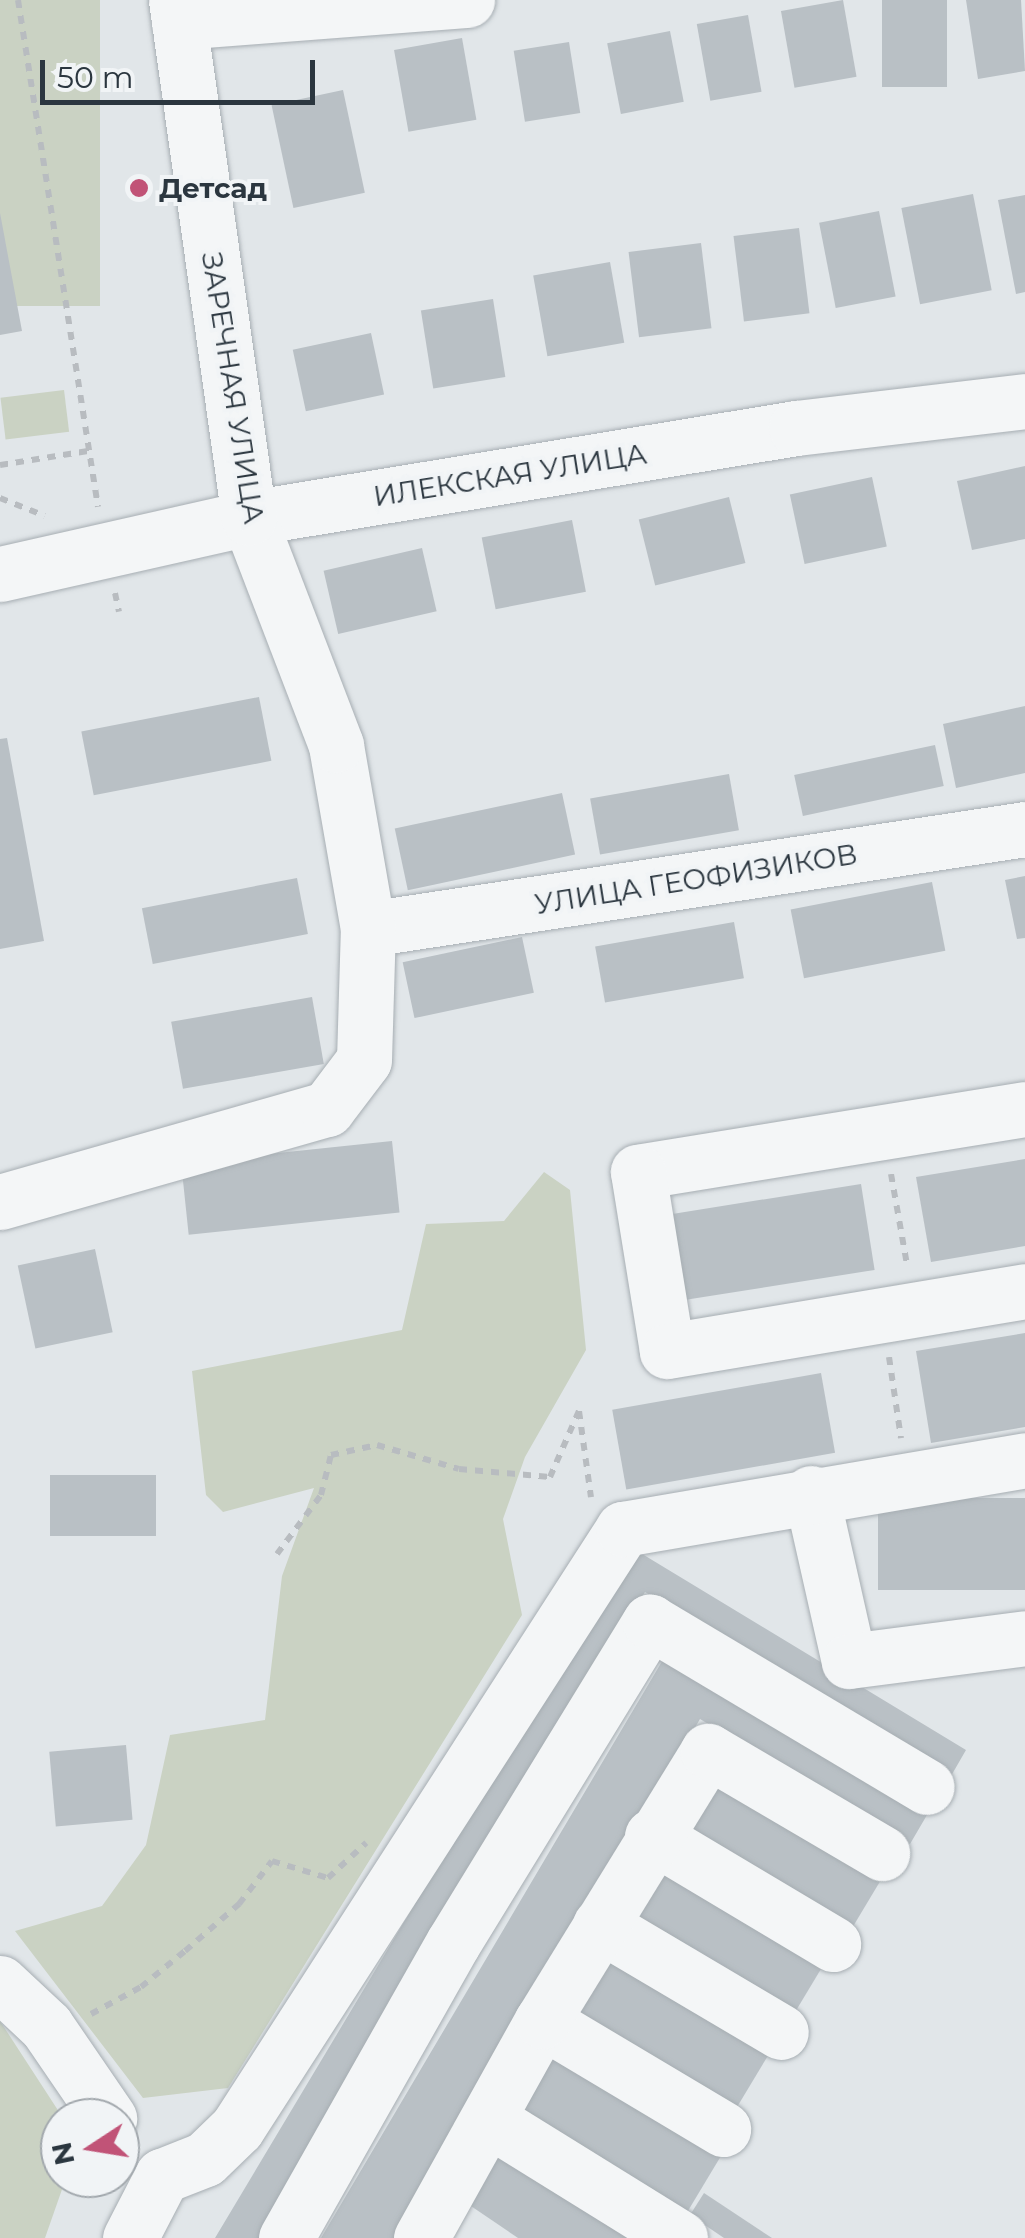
<!DOCTYPE html>
<meta charset="utf-8">
<style>
body{margin:0}
#map{position:relative;width:1025px;height:2238px;overflow:hidden;background:#e1e6e9;font-family:Montserrat,sans-serif}
div>[style]{position:absolute}
.green>*{inset:0;background:#cad2c3;transform-origin:0 0}
.building>*{inset:0;background:#b9c0c5;transform-origin:0 0}
.path>*{height:6px;margin-top:-3px;transform-origin:0;background:repeating-linear-gradient(90deg,#b8bcc0 0 8px,transparent 0 16px)}
.roads{filter:drop-shadow(0 0 2px #a7aeb3) drop-shadow(0 0 2px #a7aeb3)}
.minor>*{height:55px;margin:-27.5px;padding:0 27.5px;transform-origin:27.5px;border-radius:27.5px;background:#f4f6f7}
.dots>*{width:28px;height:28px;translate:-50% -50%;box-sizing:border-box;border:5px solid #f1f4f6;border-radius:50%}
span{translate:-50% -50%;white-space:nowrap;text-align:center;line-height:1.15;-webkit-text-stroke:8px #f1f4f6;paint-order:stroke}
.poi-label{font-size:28px;color:#2b363f;font-weight:700}
.left{translate:0 -50%;text-align:left}
.street-label{font-size:28px;color:#2b363f}
.north{position:absolute;left:40px;top:2098px;width:100px;height:100px;box-sizing:border-box;background:#f1f4f6;border:2px solid #a2a8ad;border-radius:50%;rotate:258deg;font-size:28px;font-weight:700;line-height:40px;text-align:center;color:#2b363f}
.north::after{content:'';display:block;margin:auto;width:35px;height:45px;background:#c15377;clip-path:polygon(50% 0,100% 100%,50% 72%,0 100%)}
.scale{position:absolute;left:40px;top:60px;width:275px;height:45px;box-sizing:border-box;border:5px solid #2b363f;border-top:0;padding-left:12px;font-size:30px;line-height:35px;white-space:nowrap;color:#2b363f;-webkit-text-stroke:8px #f1f4f6;paint-order:stroke}
</style>
<div id="map">
<div class="green">
<div style="left:0;top:0;width:100px;height:306px"></div>
<div style="left:64px;top:390px;width:42px;height:64px;rotate:83deg"></div>
<div style="clip-path:polygon(544px 1172px,570px 1190px,586px 1350px,525px 1457px,503px 1519px,522px 1615px,228px 2088px,143px 2098px,15px 1931px,102px 1906px,146px 1845px,170px 1735px,265px 1720px,282px 1576px,314px 1488px,223px 1512px,206px 1495px,192px 1371px,402px 1330px,426px 1224px,504px 1221px)"></div>
<div style="clip-path:polygon(0 2021px,63px 2118px,60px 2178px,66px 2178px,45px 2238px,0 2238px)"></div>
</div>
<div class="building">
<div style="left:843px;top:0;width:78px;height:63px;rotate:80deg"></div>
<div style="left:882px;top:0;width:65px;height:87px"></div>
<div style="clip-path:polygon(966px 0,1021px 0,1025px 71px,978px 79px)"></div>
<div style="left:748px;top:15px;width:78px;height:52px;rotate:80deg"></div>
<div style="left:670px;top:31px;width:72px;height:64px;rotate:79deg"></div>
<div style="left:462px;top:38px;width:83px;height:69px;rotate:80deg"></div>
<div style="left:569px;top:42px;width:72px;height:56px;rotate:81deg"></div>
<div style="left:343px;top:90px;width:105px;height:73px;rotate:78deg"></div>
<div style="left:973px;top:194px;width:98px;height:73px;rotate:79deg"></div>
<div style="clip-path:polygon(1025px 195px,1025px 292px,1016px 294px,998px 200px)"></div>
<div style="left:879px;top:211px;width:87px;height:61px;rotate:79deg"></div>
<div style="clip-path:polygon(0 213px,22px 331px,0 335px)"></div>
<div style="left:799px;top:228px;width:86px;height:66px;rotate:83deg"></div>
<div style="left:701px;top:243px;width:86px;height:73px;rotate:83deg"></div>
<div style="left:610px;top:262px;width:82px;height:78px;rotate:80deg"></div>
<div style="left:493px;top:299px;width:79px;height:73px;rotate:81deg"></div>
<div style="left:371px;top:333px;width:63px;height:80px;rotate:78deg"></div>
<div style="clip-path:polygon(1025px 466px,1025px 539px,972px 550px,957px 481px)"></div>
<div style="left:872px;top:477px;width:71px;height:84px;rotate:78deg"></div>
<div style="left:729px;top:497px;width:68px;height:93px;rotate:76deg"></div>
<div style="left:572px;top:520px;width:73px;height:92px;rotate:79deg"></div>
<div style="left:422px;top:548px;width:65px;height:101px;rotate:77deg"></div>
<div style="left:259px;top:697px;width:65px;height:181px;rotate:79deg"></div>
<div style="clip-path:polygon(1025px 706px,1025px 773px,956px 788px,943px 724px)"></div>
<div style="clip-path:polygon(7px 738px,44px 941px,0 949px,0 739px)"></div>
<div style="left:935px;top:745px;width:42px;height:144px;rotate:78deg"></div>
<div style="left:729px;top:774px;width:57px;height:141px;rotate:80deg"></div>
<div style="left:562px;top:793px;width:63px;height:171px;rotate:78deg"></div>
<div style="clip-path:polygon(1025px 876px,1025px 938px,1017px 939px,1005px 880px)"></div>
<div style="left:297px;top:878px;width:57px;height:158px;rotate:79deg"></div>
<div style="left:932px;top:882px;width:70px;height:144px;rotate:79deg"></div>
<div style="left:734px;top:922px;width:57px;height:141px;rotate:80deg"></div>
<div style="left:522px;top:937px;width:57px;height:122px;rotate:78deg"></div>
<div style="left:312px;top:997px;width:68px;height:143px;rotate:80deg"></div>
<div style="left:392px;top:1141px;width:72px;height:212px;rotate:84deg"></div>
<div style="clip-path:polygon(1025px 1159px,1025px 1246px,931px 1262px,916px 1177px)"></div>
<div style="left:861px;top:1184px;width:87px;height:191px;rotate:81deg"></div>
<div style="left:95px;top:1249px;width:85px;height:79px;rotate:78deg"></div>
<div style="clip-path:polygon(1025px 1333px,1025px 1427px,931px 1443px,916px 1351px)"></div>
<div style="left:821px;top:1373px;width:81px;height:212px;rotate:80deg"></div>
<div style="left:50px;top:1475px;width:106px;height:61px"></div>
<div style="left:1025px;top:1498px;width:92px;height:147px;rotate:90deg"></div>
<div style="clip-path:polygon(629px 1546px,966px 1750px,951px 1776px,645px 1592px,259px 2238px,215px 2238px)"></div>
<div style="clip-path:polygon(664px 1658px,927px 1815px,910px 1844px,700px 1719px,394px 2238px,321px 2238px)"></div>
<div style="left:126px;top:1745px;width:75px;height:77px;rotate:85deg"></div>
<div style="left:720px;top:1777px;width:191px;height:64px;rotate:31deg"></div>
<div style="left:659px;top:1858px;width:196px;height:61px;rotate:31deg"></div>
<div style="left:604px;top:1948px;width:196px;height:69px;rotate:31deg"></div>
<div style="left:542px;top:2046px;width:210px;height:70px;rotate:31deg"></div>
<div style="clip-path:polygon(500px 2149px,633px 2238px,518px 2238px,465px 2202px)"></div>
<div style="clip-path:polygon(704px 2193px,772px 2238px,724px 2238px,690px 2215px)"></div>
</div>
<div class="path">
<div style="left:18px;top:0;width:513px;rotate:81.03deg"></div>
<div style="left:0;top:465px;width:89px;rotate:-9deg"></div>
<div style="left:0;top:498px;width:48px;rotate:21.8deg"></div>
<div style="left:115px;top:593px;width:19px;rotate:78deg"></div>
<div style="left:891px;top:1174px;width:92px;rotate:80deg"></div>
<div style="left:889px;top:1357px;width:82px;rotate:81.6deg"></div>
<div style="left:277px;top:1554px;width:74px;rotate:-53.3deg"></div>
<div style="left:321px;top:1495px;width:41px;rotate:-76deg"></div>
<div style="left:331px;top:1455px;width:47px;rotate:-12.3deg"></div>
<div style="left:377px;top:1445px;width:85px;rotate:16.3deg"></div>
<div style="left:459px;top:1469px;width:91px;rotate:5deg"></div>
<div style="left:550px;top:1477px;width:72px;rotate:-66.3deg"></div>
<div style="left:579px;top:1411px;width:87px;rotate:82.1deg"></div>
<div style="left:91px;top:2014px;width:57px;rotate:-28.4deg"></div>
<div style="left:141px;top:1987px;width:57px;rotate:-39.3deg"></div>
<div style="left:185px;top:1951px;width:72px;rotate:-41deg"></div>
<div style="left:239px;top:1904px;width:54px;rotate:-52.5deg"></div>
<div style="left:272px;top:1861px;width:59px;rotate:16.9deg"></div>
<div style="left:328px;top:1878px;width:52px;rotate:-42.6deg"></div>
</div>
<div class="roads">
<div class="minor">
<div style="left:179px;top:22px;width:289px;rotate:-4.4deg"></div>
<div style="left:0;top:574px;width:255px;rotate:-12.7deg"></div>
<div style="left:249px;top:518px;width:554px;rotate:-9.34deg"></div>
<div style="left:796px;top:428px;width:231px;rotate:-6.7deg"></div>
<div style="left:368px;top:929px;width:665px;rotate:-8.65deg"></div>
<div style="left:1025px;top:1109px;width:392px;rotate:170.8deg"></div>
<div style="left:638px;top:1172px;width:181px;rotate:80.8deg"></div>
<div style="left:667px;top:1351px;width:363px;rotate:-9.5deg"></div>
<div style="left:0;top:1202px;width:340px;rotate:-15.9deg"></div>
<div style="left:327px;top:1109px;width:61px;rotate:-52.9deg"></div>
<div style="left:364px;top:1060px;width:131px;rotate:-88.3deg"></div>
<div style="left:368px;top:929px;width:187px;rotate:-99.9deg"></div>
<div style="left:336px;top:745px;width:243px;rotate:-111deg"></div>
<div style="left:249px;top:518px;width:523px;rotate:-98.02deg"></div>
<div style="left:811px;top:1493px;width:172px;rotate:77.3deg"></div>
<div style="left:849px;top:1661px;width:177px;rotate:-7.4deg"></div>
<div style="left:652px;top:1836px;width:211px;rotate:30.8deg"></div>
<div style="left:600px;top:1925px;width:210px;rotate:30.6deg"></div>
<div style="left:0;top:1983px;width:63px;rotate:43.1deg"></div>
<div style="left:46px;top:2026px;width:112px;rotate:55.6deg"></div>
<div style="left:542px;top:2021px;width:211px;rotate:30.8deg"></div>
<div style="left:488px;top:2119px;width:226px;rotate:31.8deg"></div>
<div style="left:130px;top:2238px;width:70px;rotate:-62.7deg"></div>
<div style="left:162px;top:2176px;width:46px;rotate:-21.6deg"></div>
<div style="left:205px;top:2159px;width:45px;rotate:-44.1deg"></div>
<div style="left:237px;top:2128px;width:713px;rotate:-57.2deg"></div>
<div style="left:623px;top:1529px;width:408px;rotate:-9.7deg"></div>
<div style="left:286px;top:2238px;width:339px;rotate:-60.5deg"></div>
<div style="left:453px;top:1943px;width:377px;rotate:-58.5deg"></div>
<div style="left:650px;top:1622px;width:322px;rotate:30.8deg"></div>
<div style="left:421px;top:2238px;width:248px;rotate:-60.9deg"></div>
<div style="left:542px;top:2021px;width:317px;rotate:-58.4deg"></div>
<div style="left:708px;top:1751px;width:202px;rotate:30.4deg"></div>
</div>
</div>
<div class="dots">
<div style="left:139px;top:188px;background:#c15377"></div>
</div>
<div class="poi-label">
<span class="left" style="left:159px;top:188px">Детсад</span>
</div>
<div class="street-label">
<span style="left:233px;top:388px;rotate:81deg">ЗАРЕЧНАЯ УЛИЦА</span>
<span style="left:510px;top:475px;rotate:-9deg">ИЛЕКСКАЯ УЛИЦА</span>
<span style="left:696px;top:879px;rotate:-9deg">УЛИЦА ГЕОФИЗИКОВ</span>
</div>
<div class="north">N</div>
<div class="scale">50 m</div>
</div>
